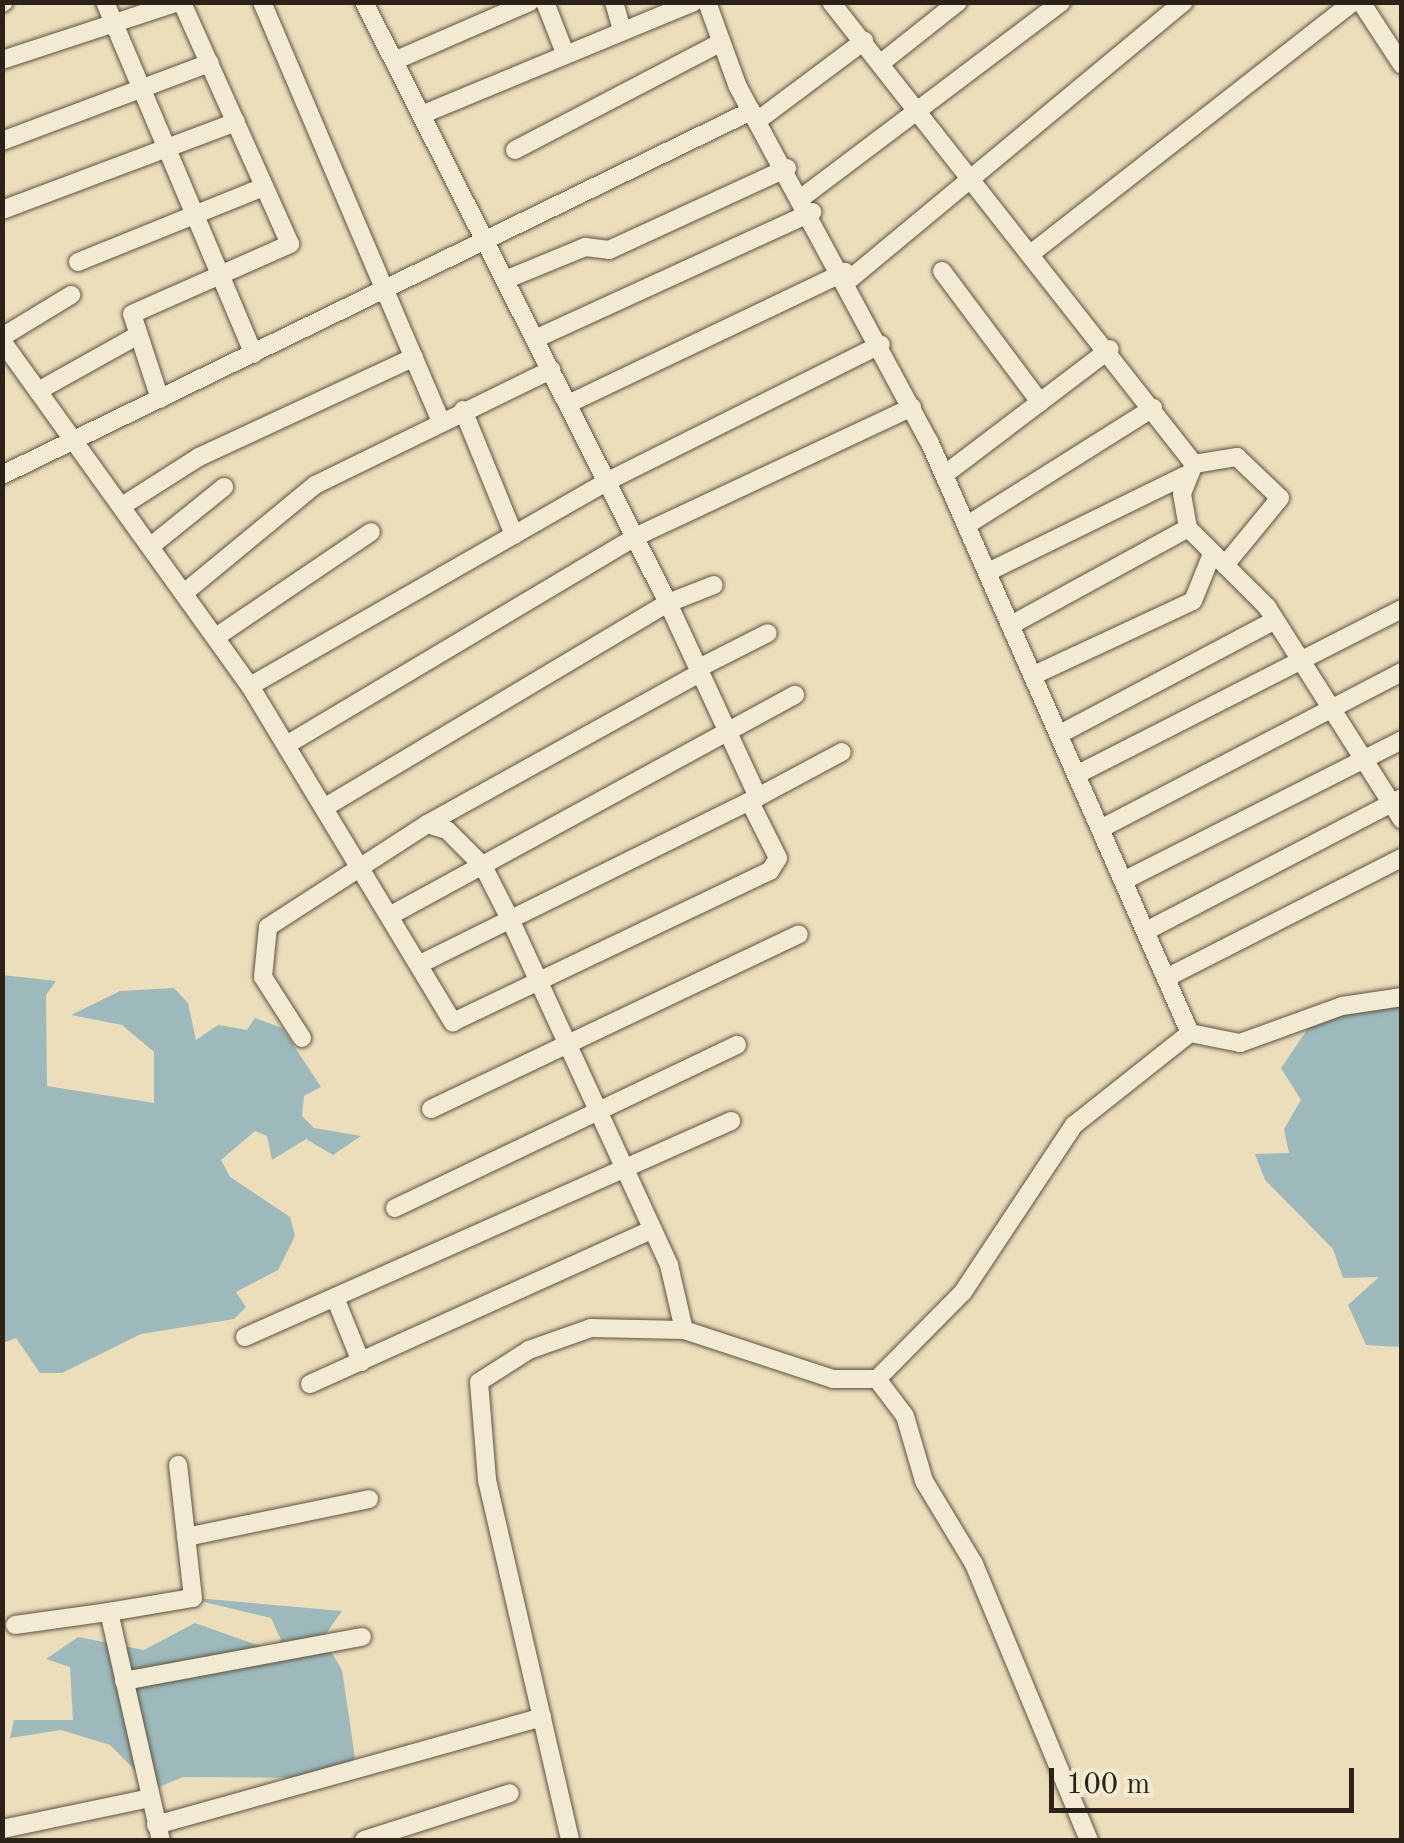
<!DOCTYPE html>
<style>
body{margin:0}
#map{position:relative;width:1404px;height:1843px;overflow:hidden;background:#ecdebb;font-family:"Old Standard TT",serif}
div>[style]{position:absolute}
.water>*{inset:0;background:#9db9bb}
.roads{filter:drop-shadow(0 0 2px #5d5141) drop-shadow(0 0 2px #5d5141)}
.minor>*{height:18px;margin:-9px;padding:0 9px;transform-origin:9px;border-radius:9px;background:#f3ead3}
span{translate:-50% -50%;white-space:nowrap;text-align:center;line-height:1.15;-webkit-text-stroke:8px #f3ead3;paint-order:stroke}
.frame{position:absolute;inset:0;border:5px solid #2d2218;pointer-events:none}
.scale{position:absolute;left:1049px;top:1768px;width:305px;height:45px;box-sizing:border-box;border:5px solid #2d2218;border-top:0;padding-left:12px;font-size:30px;line-height:35px;white-space:nowrap;color:#2d2218;-webkit-text-stroke:8px #f3ead3;paint-order:stroke}
</style>
<div id="map">
<div class="water">
<div style="clip-path:polygon(2px 975px,56px 981px,46px 995px,47px 1086px,154px 1103px,154px 1052px,122px 1025px,71px 1015px,120px 991px,174px 988px,188px 1003px,196px 1040px,218px 1025px,247px 1030px,255px 1018px,282px 1028px,321px 1087px,304px 1096px,302px 1116px,314px 1128px,361px 1136px,333px 1155px,306px 1139px,272px 1160px,267px 1136px,255px 1131px,221px 1160px,230px 1177px,290px 1217px,295px 1236px,278px 1270px,236px 1292px,246px 1307px,234px 1319px,141px 1334px,62px 1373px,40px 1373px,16px 1338px,3px 1343px)"></div>
<div style="clip-path:polygon(1374px 1004px,1401px 1005px,1401px 1347px,1366px 1345px,1348px 1305px,1379px 1277px,1343px 1278px,1333px 1249px,1265px 1180px,1255px 1154px,1289px 1153px,1284px 1129px,1301px 1100px,1281px 1068px,1311px 1024px)"></div>
<div style="clip-path:polygon(173px 1596px,342px 1611px,323px 1638px,342px 1670px,355px 1758px,336px 1778px,183px 1777px,154px 1789px,110px 1745px,61px 1730px,10px 1738px,14px 1720px,73px 1720px,70px 1667px,46px 1659px,78px 1637px,144px 1650px,195px 1623px,271px 1650px,281px 1640px,271px 1618px,200px 1601px,146px 1616px,136px 1603px)"></div>
</div>
<div class="roads">
<div class="minor">
<div style="left:105px;top:2px;width:382px;rotate:67.1deg"></div>
<div style="left:262px;top:2px;width:454px;rotate:66.9deg"></div>
<div style="left:545px;top:2px;width:55px;rotate:68.6deg"></div>
<div style="left:614px;top:2px;width:29px;rotate:74deg"></div>
<div style="left:707px;top:2px;width:90px;rotate:70deg"></div>
<div style="left:738px;top:87px;width:402px;rotate:61.7deg"></div>
<div style="left:929px;top:441px;width:647px;rotate:66.21deg"></div>
<div style="left:831px;top:2px;width:588px;rotate:51.84deg"></div>
<div style="left:1194px;top:464px;width:32px;rotate:112deg"></div>
<div style="left:1182px;top:494px;width:35px;rotate:80deg"></div>
<div style="left:1188px;top:528px;width:112px;rotate:45deg"></div>
<div style="left:1267px;top:607px;width:252px;rotate:57.6deg"></div>
<div style="left:1361px;top:2px;width:75px;rotate:56.9deg"></div>
<div style="left:2px;top:3px;width:2px;rotate:-27deg"></div>
<div style="left:2px;top:60px;width:185px;rotate:-18.2deg"></div>
<div style="left:394px;top:61px;width:148px;rotate:-23.5deg"></div>
<div style="left:881px;top:63px;width:98px;rotate:-38.4deg"></div>
<div style="left:421px;top:115px;width:295px;rotate:-22.5deg"></div>
<div style="left:757px;top:121px;width:134px;rotate:-36.8deg"></div>
<div style="left:2px;top:141px;width:222px;rotate:-20.6deg"></div>
<div style="left:515px;top:150px;width:231px;rotate:-27.6deg"></div>
<div style="left:804px;top:196px;width:322px;rotate:-37deg"></div>
<div style="left:2px;top:210px;width:250px;rotate:-20.6deg"></div>
<div style="left:1033px;top:252px;width:406px;rotate:-38deg"></div>
<div style="left:78px;top:262px;width:201px;rotate:-22deg"></div>
<div style="left:942px;top:271px;width:164px;rotate:53.2deg"></div>
<div style="left:850px;top:279px;width:434px;rotate:-39.7deg"></div>
<div style="left:505px;top:280px;width:87px;rotate:-22.4deg"></div>
<div style="left:585px;top:247px;width:24px;rotate:7deg"></div>
<div style="left:609px;top:250px;width:196px;rotate:-24.7deg"></div>
<div style="left:2px;top:337px;width:81px;rotate:-31.3deg"></div>
<div style="left:535px;top:339px;width:305px;rotate:-24.6deg"></div>
<div style="left:2px;top:341px;width:425px;rotate:54.3deg"></div>
<div style="left:250px;top:686px;width:393px;rotate:58.9deg"></div>
<div style="left:453px;top:1022px;width:351px;rotate:-25.5deg"></div>
<div style="left:770px;top:871px;width:15px;rotate:-58deg"></div>
<div style="left:778px;top:858px;width:60px;rotate:-116.6deg"></div>
<div style="left:38px;top:391px;width:109px;rotate:-29.2deg"></div>
<div style="left:160px;top:399px;width:89px;rotate:-108.2deg"></div>
<div style="left:132px;top:314px;width:173px;rotate:-23.9deg"></div>
<div style="left:290px;top:244px;width:265px;rotate:-114.1deg"></div>
<div style="left:568px;top:404px;width:307px;rotate:-25.5deg"></div>
<div style="left:463px;top:410px;width:135px;rotate:67.8deg"></div>
<div style="left:1194px;top:464px;width:44px;rotate:-9.2deg"></div>
<div style="left:1237px;top:457px;width:59px;rotate:43.6deg"></div>
<div style="left:1280px;top:498px;width:87px;rotate:129.4deg"></div>
<div style="left:2px;top:475px;width:833px;rotate:-25.92deg"></div>
<div style="left:944px;top:475px;width:208px;rotate:-37.2deg"></div>
<div style="left:122px;top:506px;width:91px;rotate:-32.5deg"></div>
<div style="left:199px;top:457px;width:237px;rotate:-24.9deg"></div>
<div style="left:967px;top:525px;width:220px;rotate:-32.2deg"></div>
<div style="left:151px;top:546px;width:94px;rotate:-38.9deg"></div>
<div style="left:988px;top:572px;width:218px;rotate:-26.1deg"></div>
<div style="left:184px;top:593px;width:170px;rotate:-39.5deg"></div>
<div style="left:315px;top:485px;width:263px;rotate:-26deg"></div>
<div style="left:1011px;top:625px;width:202px;rotate:-28.7deg"></div>
<div style="left:216px;top:637px;width:187px;rotate:-34.1deg"></div>
<div style="left:699px;top:668px;width:77px;rotate:-26.9deg"></div>
<div style="left:1034px;top:675px;width:175px;rotate:-25deg"></div>
<div style="left:1193px;top:601px;width:51px;rotate:-68deg"></div>
<div style="left:250px;top:686px;width:413px;rotate:-29.8deg"></div>
<div style="left:608px;top:481px;width:305px;rotate:-26.6deg"></div>
<div style="left:1060px;top:734px;width:243px;rotate:-27.9deg"></div>
<div style="left:288px;top:744px;width:404px;rotate:-30.8deg"></div>
<div style="left:635px;top:537px;width:306px;rotate:-25.1deg"></div>
<div style="left:1078px;top:774px;width:364px;rotate:-27deg"></div>
<div style="left:758px;top:797px;width:95px;rotate:-28.2deg"></div>
<div style="left:327px;top:806px;width:397px;rotate:-30.8deg"></div>
<div style="left:668px;top:603px;width:674px;rotate:-116.83deg"></div>
<div style="left:427px;top:824px;width:313px;rotate:-29deg"></div>
<div style="left:1102px;top:828px;width:338px;rotate:-27.5deg"></div>
<div style="left:1125px;top:880px;width:310px;rotate:-26.8deg"></div>
<div style="left:393px;top:914px;width:458px;rotate:-28.6deg"></div>
<div style="left:1148px;top:930px;width:284px;rotate:-27.5deg"></div>
<div style="left:420px;top:964px;width:377px;rotate:-26.3deg"></div>
<div style="left:758px;top:797px;width:214px;rotate:-114.9deg"></div>
<div style="left:668px;top:603px;width:49px;rotate:-21.4deg"></div>
<div style="left:1168px;top:977px;width:263px;rotate:-27deg"></div>
<div style="left:302px;top:1038px;width:72px;rotate:-122.6deg"></div>
<div style="left:263px;top:977px;width:50px;rotate:-84.3deg"></div>
<div style="left:268px;top:927px;width:189px;rotate:-32.9deg"></div>
<div style="left:427px;top:824px;width:21px;rotate:17deg"></div>
<div style="left:447px;top:830px;width:51px;rotate:45deg"></div>
<div style="left:483px;top:866px;width:59px;rotate:63deg"></div>
<div style="left:510px;top:919px;width:381px;rotate:65.3deg"></div>
<div style="left:669px;top:1265px;width:67px;rotate:77deg"></div>
<div style="left:684px;top:1330px;width:93px;rotate:-178.8deg"></div>
<div style="left:591px;top:1328px;width:66px;rotate:160.5deg"></div>
<div style="left:529px;top:1350px;width:59px;rotate:147.4deg"></div>
<div style="left:479px;top:1382px;width:98px;rotate:85.3deg"></div>
<div style="left:487px;top:1480px;width:369px;rotate:77deg"></div>
<div style="left:431px;top:1109px;width:407px;rotate:-25.4deg"></div>
<div style="left:395px;top:1208px;width:379px;rotate:-25.5deg"></div>
<div style="left:336px;top:1300px;width:67px;rotate:68deg"></div>
<div style="left:684px;top:1330px;width:157px;rotate:18.2deg"></div>
<div style="left:833px;top:1379px;width:44px"></div>
<div style="left:877px;top:1379px;width:122px;rotate:-45.3deg"></div>
<div style="left:963px;top:1292px;width:201px;rotate:-56.4deg"></div>
<div style="left:1074px;top:1125px;width:148px;rotate:-38.4deg"></div>
<div style="left:1190px;top:1033px;width:51px;rotate:11.3deg"></div>
<div style="left:1240px;top:1043px;width:109px;rotate:-19.9deg"></div>
<div style="left:1342px;top:1006px;width:61px;rotate:-8.5deg"></div>
<div style="left:245px;top:1337px;width:532px;rotate:-23.96deg"></div>
<div style="left:877px;top:1379px;width:46px;rotate:52.9deg"></div>
<div style="left:905px;top:1416px;width:68px;rotate:73.7deg"></div>
<div style="left:924px;top:1481px;width:97px;rotate:58.9deg"></div>
<div style="left:974px;top:1564px;width:299px;rotate:67.4deg"></div>
<div style="left:310px;top:1384px;width:376px;rotate:-24.3deg"></div>
<div style="left:186px;top:1537px;width:187px;rotate:-11.7deg"></div>
<div style="left:109px;top:1612px;width:85px;rotate:-9.5deg"></div>
<div style="left:193px;top:1598px;width:134px;rotate:-96.4deg"></div>
<div style="left:15px;top:1625px;width:95px;rotate:-7.9deg"></div>
<div style="left:109px;top:1612px;width:234px;rotate:77.2deg"></div>
<div style="left:124px;top:1681px;width:242px;rotate:-10.5deg"></div>
<div style="left:156px;top:1825px;width:401px;rotate:-15.6deg"></div>
<div style="left:2px;top:1829px;width:151px;rotate:-11.8deg"></div>
<div style="left:364px;top:1840px;width:153px;rotate:-17.8deg"></div>
</div>
</div>
<div class="frame"></div>
<div class="scale">100 m</div>
</div>
